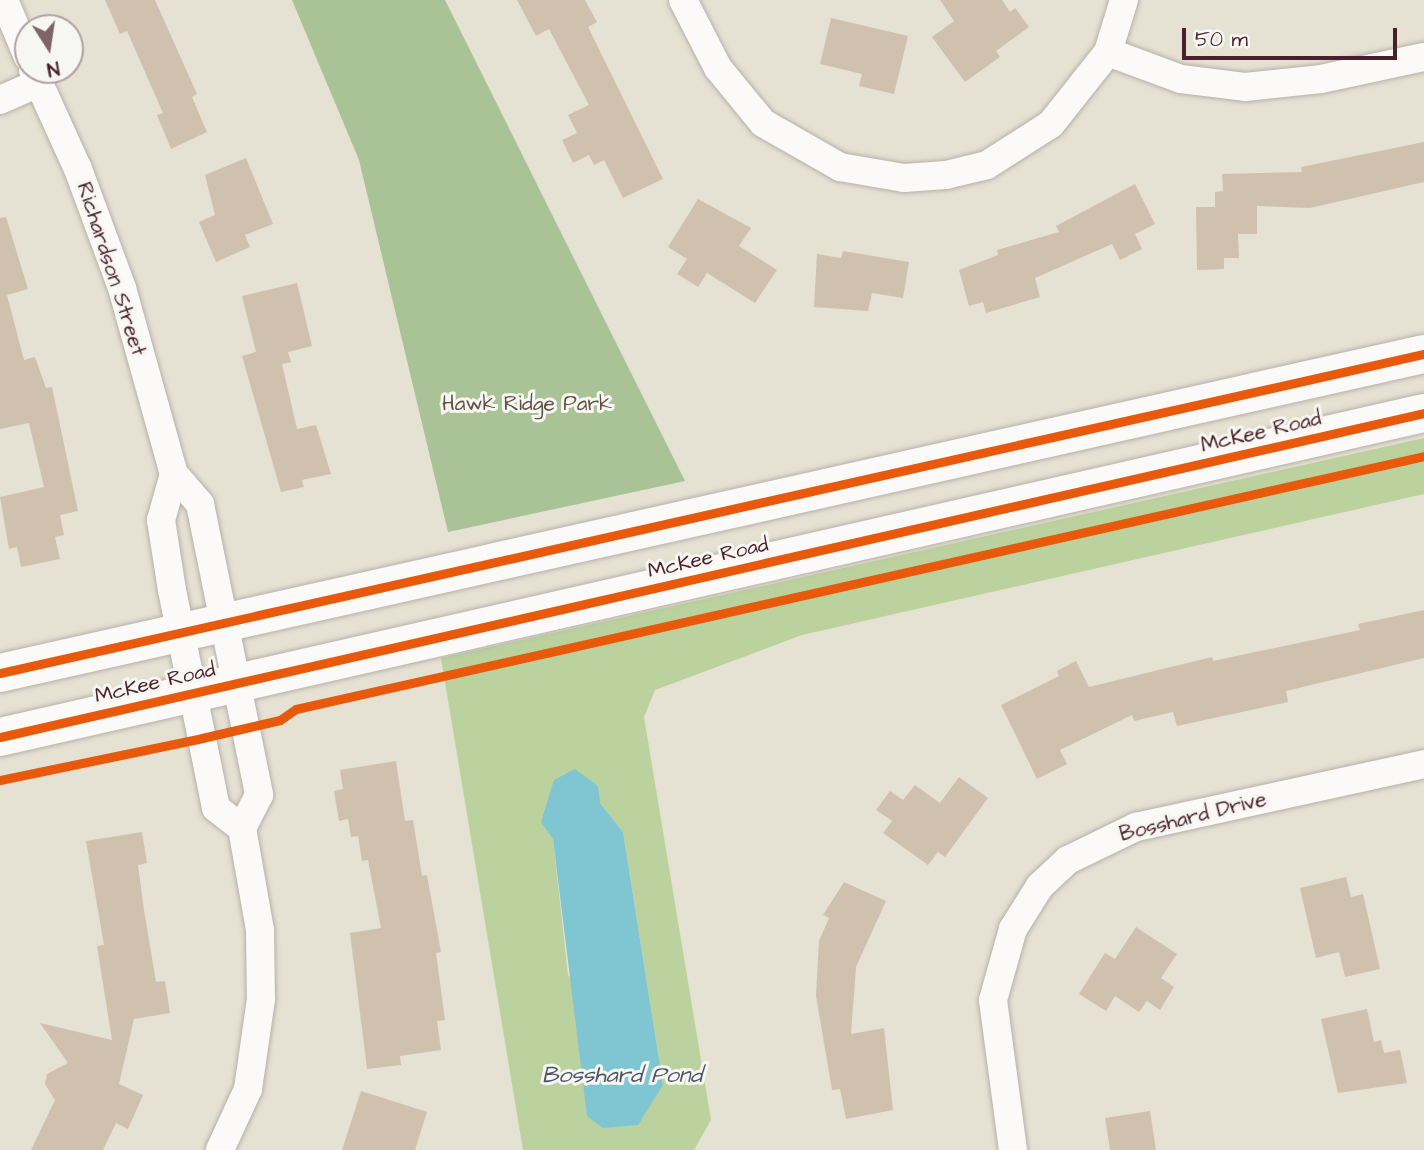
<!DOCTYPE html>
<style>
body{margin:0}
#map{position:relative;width:1424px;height:1150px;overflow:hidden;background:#e5e1d3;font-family:"Architects Daughter",sans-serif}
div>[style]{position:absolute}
.green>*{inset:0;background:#bbd19e}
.forest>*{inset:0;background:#aac396}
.water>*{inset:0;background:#7fc5d2}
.building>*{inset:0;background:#d0c1af}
.roads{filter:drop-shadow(0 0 2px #b7b0a9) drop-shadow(0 0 2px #b7b0a9)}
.street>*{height:28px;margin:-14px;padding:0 14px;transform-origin:14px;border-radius:14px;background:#fbfaf8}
.secondary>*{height:38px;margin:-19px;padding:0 19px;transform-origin:19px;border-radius:19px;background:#fbfaf8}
.cycleway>*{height:9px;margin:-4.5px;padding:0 4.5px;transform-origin:4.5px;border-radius:4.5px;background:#e8590c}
span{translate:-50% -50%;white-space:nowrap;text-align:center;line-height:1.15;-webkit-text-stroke:6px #f6f6f2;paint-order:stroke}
.street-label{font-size:21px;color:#4a1f2b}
.park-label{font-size:21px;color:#625140}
.water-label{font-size:23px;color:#4d5565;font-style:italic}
.north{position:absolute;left:14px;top:14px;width:70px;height:70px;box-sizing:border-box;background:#f6f6f2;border:2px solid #b1a0a2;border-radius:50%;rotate:168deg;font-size:19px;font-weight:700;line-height:28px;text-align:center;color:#4a1f2b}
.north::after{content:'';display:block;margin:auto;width:24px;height:32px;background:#806366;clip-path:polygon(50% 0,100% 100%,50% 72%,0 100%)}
.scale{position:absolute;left:1182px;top:28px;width:215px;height:32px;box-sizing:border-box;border:4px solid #4a1f2b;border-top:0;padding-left:9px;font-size:21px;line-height:24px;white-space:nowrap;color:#4a1f2b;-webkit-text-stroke:5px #f6f6f2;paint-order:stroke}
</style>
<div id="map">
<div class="green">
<div style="clip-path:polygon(evenodd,1424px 438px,1424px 494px,802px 635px,655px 690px,644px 717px,711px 1120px,694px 1150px,523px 1150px,441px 658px,1424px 438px,600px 803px,623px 832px,663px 1085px,568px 975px,553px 839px,600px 803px)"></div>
</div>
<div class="forest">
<div style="clip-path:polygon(292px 0,445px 0,685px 481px,448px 532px,359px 160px)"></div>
</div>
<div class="water">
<div style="clip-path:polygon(575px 769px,598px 786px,600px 803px,623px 832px,663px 1085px,638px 1125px,603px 1128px,587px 1116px,553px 839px,541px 822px,554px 780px)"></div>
</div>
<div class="building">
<div style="clip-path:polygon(105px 0,155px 0,197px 94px,192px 97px,207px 132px,171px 149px,157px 115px,163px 113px,127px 31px,120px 34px)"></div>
<div style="clip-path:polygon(517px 0,585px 0,597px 22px,588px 27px,663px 179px,623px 198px,604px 160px,594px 165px,589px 155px,573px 163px,562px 140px,577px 133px,568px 115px,589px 105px,549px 29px,536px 36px)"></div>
<div style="clip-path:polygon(940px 0,1002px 0,1010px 12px,1015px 8px,1029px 27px,996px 51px,1000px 57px,965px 82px,932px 37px,954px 21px)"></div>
<div style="clip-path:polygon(831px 18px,908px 36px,894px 94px,859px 86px,862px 74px,820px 64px)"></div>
<div style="clip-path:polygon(1424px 142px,1424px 182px,1310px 208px,1257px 206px,1257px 234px,1238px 234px,1239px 258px,1224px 258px,1224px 269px,1197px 270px,1196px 207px,1215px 207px,1215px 192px,1223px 191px,1222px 174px,1302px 172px,1301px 167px)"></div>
<div style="clip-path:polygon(246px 158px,273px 224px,245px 235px,250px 247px,216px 262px,199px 222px,215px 215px,205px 175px)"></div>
<div style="clip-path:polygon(1135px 184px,1155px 224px,1135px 234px,1142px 249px,1120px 260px,1112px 244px,1035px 278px,1040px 297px,986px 313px,983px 302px,969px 306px,959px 270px,998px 255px,997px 250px,1059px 232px,1056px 226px)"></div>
<div style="clip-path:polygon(698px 199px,751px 228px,739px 246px,777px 270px,755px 303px,707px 273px,698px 287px,677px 274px,687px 259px,668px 247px)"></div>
<div style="clip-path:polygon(6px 217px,28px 289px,7px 295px,24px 360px,35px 357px,46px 388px,52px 387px,78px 511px,60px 515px,64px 535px,55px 537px,60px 559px,21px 567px,17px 547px,9px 549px,0 497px,44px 487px,29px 423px,0 429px,0 218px)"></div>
<div style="clip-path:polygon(843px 251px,909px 262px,903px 298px,872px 293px,868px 311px,814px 307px,817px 254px,841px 258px)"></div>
<div style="clip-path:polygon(297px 283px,312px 346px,288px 352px,291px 362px,282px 364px,297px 429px,316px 425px,331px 474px,302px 480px,304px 487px,281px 492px,242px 356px,256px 352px,242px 296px)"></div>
<div style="clip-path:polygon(1424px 610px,1424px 658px,1286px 691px,1288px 702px,1177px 726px,1173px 712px,1134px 721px,1132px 715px,1060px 750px,1067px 764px,1037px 779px,1001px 705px,1059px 676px,1057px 671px,1076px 661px,1089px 687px,1212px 657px,1213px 661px,1360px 630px,1358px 624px)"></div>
<div style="clip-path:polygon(396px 761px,405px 821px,413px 820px,422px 876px,427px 875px,441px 952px,436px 953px,445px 1020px,437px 1021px,441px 1050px,400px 1056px,401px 1065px,367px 1069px,350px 933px,381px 928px,368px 860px,362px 861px,358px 836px,351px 837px,348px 819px,339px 821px,334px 791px,343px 789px,340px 770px)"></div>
<div style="clip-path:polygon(959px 777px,988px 798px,945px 857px,938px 852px,928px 865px,883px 833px,892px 821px,876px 810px,890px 791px,903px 800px,915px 785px,940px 803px)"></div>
<div style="clip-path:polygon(142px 832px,147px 863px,138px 865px,144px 910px,156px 982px,165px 981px,170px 1013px,134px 1019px,119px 1084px,143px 1095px,128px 1129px,116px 1123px,103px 1150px,31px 1150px,55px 1100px,45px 1084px,47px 1074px,68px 1063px,40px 1023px,112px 1040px,97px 946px,104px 945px,86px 841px)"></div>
<div style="clip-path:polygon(1346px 877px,1351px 897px,1363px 894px,1380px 969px,1345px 977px,1339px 952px,1316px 958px,1300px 888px)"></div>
<div style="clip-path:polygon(844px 882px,886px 901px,856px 967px,851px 1034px,884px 1028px,893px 1110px,846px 1119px,840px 1089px,832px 1090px,816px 996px,819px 941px,829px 918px,823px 915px)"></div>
<div style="clip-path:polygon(1136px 927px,1177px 954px,1161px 978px,1174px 987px,1160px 1010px,1147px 1001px,1139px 1012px,1115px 996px,1106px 1011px,1079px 994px,1105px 953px,1115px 959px)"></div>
<div style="clip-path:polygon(1367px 1009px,1374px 1042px,1381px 1040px,1384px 1053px,1400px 1050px,1407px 1083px,1338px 1093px,1321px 1019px)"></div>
<div style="clip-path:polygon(361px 1091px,427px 1112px,415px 1150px,342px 1150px)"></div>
<div style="clip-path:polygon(1150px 1111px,1156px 1150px,1110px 1150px,1105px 1118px)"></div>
</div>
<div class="roads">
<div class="street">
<div style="left:4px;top:0;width:62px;rotate:67.2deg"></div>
<div style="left:683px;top:0;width:76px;rotate:62.8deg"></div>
<div style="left:718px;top:68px;width:71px;rotate:50.7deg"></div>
<div style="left:763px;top:123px;width:89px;rotate:29.7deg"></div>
<div style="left:840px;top:167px;width:65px;rotate:9.8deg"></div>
<div style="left:904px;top:178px;width:42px;rotate:-4.1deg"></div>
<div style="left:946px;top:175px;width:42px;rotate:-13.7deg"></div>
<div style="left:987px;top:165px;width:76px;rotate:-32.6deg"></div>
<div style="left:1051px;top:124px;width:92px;rotate:-51.6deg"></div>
<div style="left:1108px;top:52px;width:54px;rotate:-72.9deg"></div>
<div style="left:1108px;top:52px;width:78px;rotate:20.3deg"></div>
<div style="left:1181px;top:79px;width:64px;rotate:7.1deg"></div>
<div style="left:1245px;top:87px;width:76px;rotate:-6deg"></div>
<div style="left:1321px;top:79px;width:105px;rotate:-12.1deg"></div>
<div style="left:33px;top:70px;width:109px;rotate:65.6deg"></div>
<div style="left:78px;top:169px;width:127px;rotate:69.7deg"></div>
<div style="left:122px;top:288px;width:193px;rotate:74.4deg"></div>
<div style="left:174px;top:474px;width:40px;rotate:49deg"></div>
<div style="left:200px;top:504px;width:297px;rotate:78.5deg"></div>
<div style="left:259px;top:795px;width:37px;rotate:117deg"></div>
<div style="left:242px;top:828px;width:104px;rotate:80deg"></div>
<div style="left:260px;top:930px;width:69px;rotate:89.2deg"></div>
<div style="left:261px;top:999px;width:91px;rotate:98.2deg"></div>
<div style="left:248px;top:1089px;width:67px;rotate:114.7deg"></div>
<div style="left:0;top:100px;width:43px;rotate:-23.6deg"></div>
<div style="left:174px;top:474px;width:48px;rotate:105.8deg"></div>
<div style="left:161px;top:520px;width:71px;rotate:81.1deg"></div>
<div style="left:172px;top:590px;width:222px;rotate:78.6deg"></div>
<div style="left:216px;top:808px;width:33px;rotate:38deg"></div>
<div style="left:1013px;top:1150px;width:151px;rotate:-97.6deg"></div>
<div style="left:993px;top:1000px;width:74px;rotate:-74.3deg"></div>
<div style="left:1013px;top:929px;width:51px;rotate:-57.9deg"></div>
<div style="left:1040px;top:886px;width:38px;rotate:-43deg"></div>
<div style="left:1068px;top:860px;width:76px;rotate:-25.9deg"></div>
<div style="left:1136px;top:827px;width:295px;rotate:-12.3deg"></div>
</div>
<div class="secondary">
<div style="left:0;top:673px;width:1459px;rotate:-12.63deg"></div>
<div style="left:0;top:737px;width:1460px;rotate:-12.82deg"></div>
</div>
</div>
<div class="cycleway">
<div style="left:0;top:673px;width:1459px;rotate:-12.63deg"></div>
<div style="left:0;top:737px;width:1460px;rotate:-12.82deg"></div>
<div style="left:0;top:780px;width:206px;rotate:-11.7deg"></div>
<div style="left:202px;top:738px;width:80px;rotate:-13deg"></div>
<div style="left:280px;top:720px;width:19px;rotate:-35deg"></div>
<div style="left:296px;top:709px;width:1156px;rotate:-12.64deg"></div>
</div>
<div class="street-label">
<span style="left:111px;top:269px;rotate:72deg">Richardson Street</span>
<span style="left:1261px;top:432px;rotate:-13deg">McKee Road</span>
<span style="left:708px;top:558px;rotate:-13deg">McKee Road</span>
<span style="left:155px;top:683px;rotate:-13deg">McKee Road</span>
<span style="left:1193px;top:817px;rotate:-14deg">Bosshard Drive</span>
</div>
<div class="park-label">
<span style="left:527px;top:404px">Hawk Ridge Park</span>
</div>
<div class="water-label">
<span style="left:622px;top:1075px">Bosshard Pond</span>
</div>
<div class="north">N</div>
<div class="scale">50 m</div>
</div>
